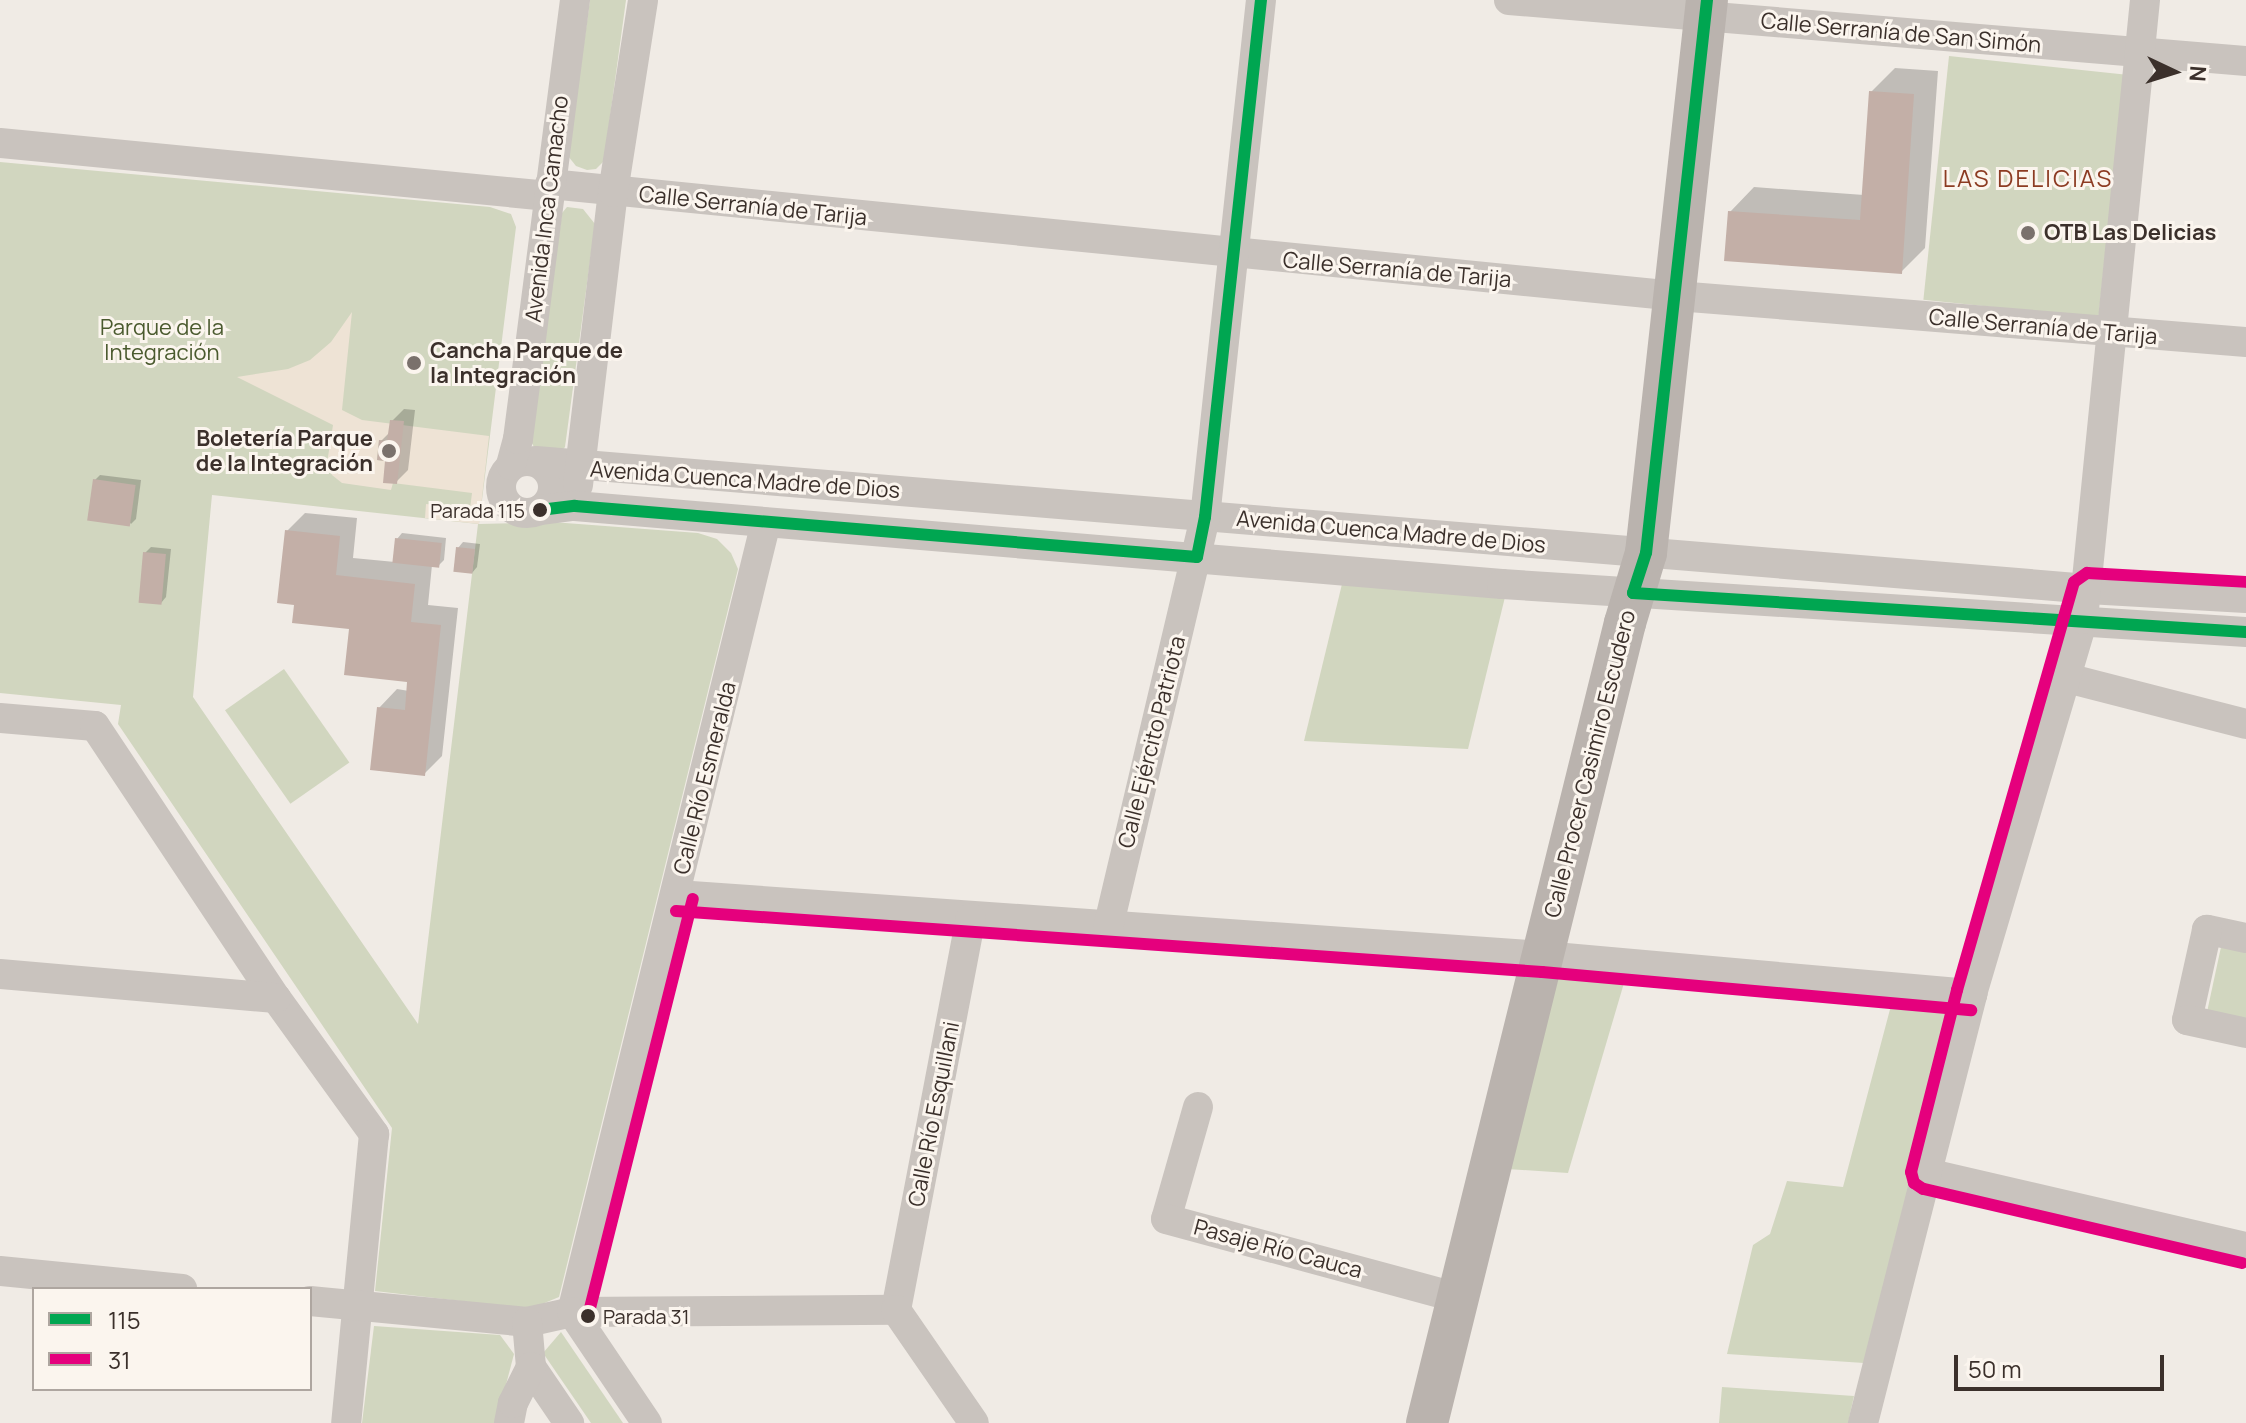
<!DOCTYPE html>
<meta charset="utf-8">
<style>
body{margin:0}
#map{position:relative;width:2246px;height:1423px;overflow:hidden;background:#f0ebe5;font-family:Manrope,sans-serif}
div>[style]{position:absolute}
.green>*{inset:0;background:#d1d6bf;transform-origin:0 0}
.plaza>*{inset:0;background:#eee3d5}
.shadow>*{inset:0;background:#0003}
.building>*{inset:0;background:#c3afa7;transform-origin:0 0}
.minor>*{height:30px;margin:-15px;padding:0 15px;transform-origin:15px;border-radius:15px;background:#c9c3be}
.minor>.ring{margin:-15px;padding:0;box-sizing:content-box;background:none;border:30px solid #c9c3be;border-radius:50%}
.secondary>*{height:42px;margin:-21px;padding:0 21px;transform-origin:21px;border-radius:21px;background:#bab3ae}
.bus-1>*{height:12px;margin:-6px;padding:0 6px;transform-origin:6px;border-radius:6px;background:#00a651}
.bus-2>*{height:12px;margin:-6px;padding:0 6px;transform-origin:6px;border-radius:6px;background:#e5007d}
.dots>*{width:22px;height:22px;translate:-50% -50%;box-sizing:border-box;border:4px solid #fbf5ee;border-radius:50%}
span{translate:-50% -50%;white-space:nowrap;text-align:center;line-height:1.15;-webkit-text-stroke:6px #fbf5ee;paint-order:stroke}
.bus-label{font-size:20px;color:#3b302b}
.right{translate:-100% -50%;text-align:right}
.left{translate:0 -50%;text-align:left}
.street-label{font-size:22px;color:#3b302b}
.poi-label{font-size:22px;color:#3b302b;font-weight:700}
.park-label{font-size:22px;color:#4a5a2e}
.neighbourhood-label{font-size:24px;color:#8c3b22;letter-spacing:2px}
.legend{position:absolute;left:32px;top:1287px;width:280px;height:104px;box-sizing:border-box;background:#fbf5ee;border:2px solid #aea6a0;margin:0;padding:10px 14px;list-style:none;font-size:24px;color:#3b302b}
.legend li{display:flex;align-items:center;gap:16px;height:40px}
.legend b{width:40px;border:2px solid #aea6a0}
.north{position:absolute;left:2134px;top:32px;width:80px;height:80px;-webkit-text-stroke:6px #fbf5ee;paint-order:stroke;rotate:94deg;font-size:22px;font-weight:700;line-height:32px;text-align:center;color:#3b302b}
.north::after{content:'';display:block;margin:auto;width:28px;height:36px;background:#3b302b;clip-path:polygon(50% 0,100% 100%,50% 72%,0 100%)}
.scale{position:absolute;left:1954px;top:1355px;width:210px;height:36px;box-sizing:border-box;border:4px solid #3b302b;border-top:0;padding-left:10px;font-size:24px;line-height:28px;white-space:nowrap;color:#3b302b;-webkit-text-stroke:6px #fbf5ee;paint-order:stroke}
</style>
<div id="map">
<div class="green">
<div style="clip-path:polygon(590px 0,626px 0,604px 161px,596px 169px,587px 170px,576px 166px,568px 156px)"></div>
<div style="left:1949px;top:56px;width:176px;height:245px;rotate:6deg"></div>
<div style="clip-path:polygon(evenodd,0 162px,490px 207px,511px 214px,516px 227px,479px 524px,552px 522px,698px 533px,717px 539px,731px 553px,738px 569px,559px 1297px,530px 1309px,375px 1291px,392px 1128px,118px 724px,121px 705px,0 693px,0 162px,212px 495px,478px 524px,418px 1024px,193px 697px,212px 495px)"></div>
<div style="clip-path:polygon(567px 207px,583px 209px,595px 224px,565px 447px,560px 453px,536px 450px,531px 442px,562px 213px)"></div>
<div style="clip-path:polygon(1342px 584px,1505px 597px,1468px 749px,1304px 741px)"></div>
<div style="left:284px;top:669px;width:114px;height:72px;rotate:55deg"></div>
<div style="clip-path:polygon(2221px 947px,2246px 952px,2246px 1021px,2207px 1012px)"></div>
<div style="clip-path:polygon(1558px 979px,1624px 983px,1568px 1173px,1507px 1169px)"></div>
<div style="clip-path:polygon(1893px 998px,1941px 1006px,1951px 1024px,1864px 1363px,1727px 1354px,1753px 1245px,1770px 1234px,1787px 1181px,1843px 1187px)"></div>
<div style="clip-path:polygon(374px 1326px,500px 1335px,514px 1354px,496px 1423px,362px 1423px)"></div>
<div style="clip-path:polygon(561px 1332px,623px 1423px,591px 1423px,543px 1353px)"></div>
<div style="clip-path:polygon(1722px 1387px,1854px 1396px,1848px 1423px,1719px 1423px)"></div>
</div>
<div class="plaza">
<div style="clip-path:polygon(evenodd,352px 312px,342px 410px,362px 420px,489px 436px,479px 524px,425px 518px,426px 504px,470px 509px,472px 493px,393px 483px,391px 490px,342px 483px,332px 475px,327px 463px,333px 425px,237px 377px,288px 369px,310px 360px,331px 342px,352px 312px,379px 440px,401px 443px,398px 463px,377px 460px,379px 440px)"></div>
</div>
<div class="shadow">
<div style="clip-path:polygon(1895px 68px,1938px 71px,1925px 248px,1901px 272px,1730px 212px,1754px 187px,1864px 195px,1871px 92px)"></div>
<div style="clip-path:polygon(404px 409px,415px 410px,408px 470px,396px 482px,381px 441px,391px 431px,392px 421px)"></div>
<div style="clip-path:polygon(100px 475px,141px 480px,136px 519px,131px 524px,95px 480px)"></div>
<div style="clip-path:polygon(305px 513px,357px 518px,353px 558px,395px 562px,397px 539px,402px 533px,446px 538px,444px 560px,438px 566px,432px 565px,428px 605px,458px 608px,442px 756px,424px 774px,379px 708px,397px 689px,409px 691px,410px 680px,351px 627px,296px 603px,287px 531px)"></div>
<div style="clip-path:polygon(463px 542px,480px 544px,477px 567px,472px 573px,458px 548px)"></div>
<div style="clip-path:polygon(151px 547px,171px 549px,166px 597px,161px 603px,145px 553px)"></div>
</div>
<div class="building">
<div style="clip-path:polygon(1869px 91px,1914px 94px,1902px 274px,1724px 261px,1728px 211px,1860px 220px)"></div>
<div style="clip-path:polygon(390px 420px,404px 421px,397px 484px,383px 483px,385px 461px,377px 460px,379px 440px,387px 441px)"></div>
<div style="left:93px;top:479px;width:43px;height:42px;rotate:8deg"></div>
<div style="clip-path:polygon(285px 530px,340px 536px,336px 575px,415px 584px,411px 622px,441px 625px,425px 776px,370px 770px,377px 707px,405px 710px,407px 682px,344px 675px,349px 629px,292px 623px,294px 605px,277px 603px)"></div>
<div style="left:395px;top:538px;width:47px;height:25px;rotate:6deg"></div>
<div style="left:456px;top:547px;width:19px;height:25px;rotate:6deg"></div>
<div style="left:143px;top:552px;width:23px;height:51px;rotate:5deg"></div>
</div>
<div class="minor">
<div style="left:1509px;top:0;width:740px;rotate:4.73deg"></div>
<div style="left:0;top:143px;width:551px;rotate:5.52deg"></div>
<div style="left:550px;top:184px;width:1133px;rotate:5.68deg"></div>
<div style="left:1677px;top:296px;width:571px;rotate:4.62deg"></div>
<div class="ring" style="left:501px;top:461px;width:22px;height:22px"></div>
<div style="left:536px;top:461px;width:1557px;rotate:4.71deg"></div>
<div style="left:2088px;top:589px;width:158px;rotate:3.3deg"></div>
<div style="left:511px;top:465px;width:27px;rotate:-75deg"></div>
<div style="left:518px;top:439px;width:443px;rotate:-82.6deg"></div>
<div style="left:578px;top:485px;width:295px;rotate:-83.2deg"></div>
<div style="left:613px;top:192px;width:194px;rotate:-81.1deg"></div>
<div style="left:540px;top:510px;width:35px;rotate:-7deg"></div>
<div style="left:575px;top:506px;width:930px;rotate:4.81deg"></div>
<div style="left:1502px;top:584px;width:746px;rotate:3.69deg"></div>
<div style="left:2063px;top:677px;width:189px;rotate:14.4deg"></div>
<div style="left:0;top:718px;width:95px;rotate:4.8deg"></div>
<div style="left:95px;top:726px;width:327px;rotate:56.4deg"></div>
<div style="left:276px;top:998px;width:168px;rotate:54.2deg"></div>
<div style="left:374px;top:1134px;width:290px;rotate:95.5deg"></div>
<div style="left:677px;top:895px;width:868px;rotate:4.03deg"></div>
<div style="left:1543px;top:956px;width:431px;rotate:5.1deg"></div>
<div style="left:1108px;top:928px;width:422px;rotate:-76.7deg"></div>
<div style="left:1205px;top:517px;width:520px;rotate:-83.82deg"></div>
<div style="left:2246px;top:938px;width:40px;rotate:-168deg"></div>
<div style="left:2207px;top:930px;width:92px;rotate:102.5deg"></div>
<div style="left:2187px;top:1020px;width:60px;rotate:12.4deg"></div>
<div style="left:0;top:974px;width:277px;rotate:5deg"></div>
<div style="left:1198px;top:1107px;width:116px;rotate:105.9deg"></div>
<div style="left:1166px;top:1219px;width:300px;rotate:15.1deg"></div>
<div style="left:1927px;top:1173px;width:327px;rotate:13.1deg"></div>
<div style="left:0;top:1271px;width:183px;rotate:5.6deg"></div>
<div style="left:310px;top:1301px;width:218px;rotate:5.5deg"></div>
<div style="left:527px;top:1322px;width:46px;rotate:-12.5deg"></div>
<div style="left:572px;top:1312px;width:324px;rotate:-0.4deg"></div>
<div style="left:896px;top:1310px;width:399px;rotate:-79.2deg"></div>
<div style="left:896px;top:1310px;width:137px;rotate:55.4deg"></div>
<div style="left:572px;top:1312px;width:813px;rotate:-76.2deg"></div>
<div style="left:572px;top:1312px;width:134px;rotate:56deg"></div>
<div style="left:527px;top:1322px;width:45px;rotate:84.9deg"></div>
<div style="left:531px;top:1367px;width:68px;rotate:55.8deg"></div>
<div style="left:509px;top:1423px;width:20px;rotate:-79deg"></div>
<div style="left:513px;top:1403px;width:40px;rotate:-63.4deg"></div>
<div style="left:1863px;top:1423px;width:443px;rotate:-75.7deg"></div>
<div style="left:1972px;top:994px;width:391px;rotate:-73.5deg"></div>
<div style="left:2083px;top:619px;width:622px;rotate:-84.28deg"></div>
</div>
<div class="secondary">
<div style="left:1427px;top:1423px;width:824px;rotate:-76.1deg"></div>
<div style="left:1625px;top:623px;width:73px;rotate:-73.3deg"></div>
<div style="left:1646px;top:553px;width:556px;rotate:-83.71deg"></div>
</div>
<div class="bus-1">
<div style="left:1707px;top:0;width:556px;rotate:96.29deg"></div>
<div style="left:1646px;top:553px;width:42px;rotate:108deg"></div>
<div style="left:1633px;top:593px;width:614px;rotate:3.64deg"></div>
<div style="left:540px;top:510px;width:35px;rotate:-7deg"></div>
<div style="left:575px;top:506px;width:624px;rotate:4.69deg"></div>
<div style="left:1197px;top:557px;width:41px;rotate:-78.7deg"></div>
<div style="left:1205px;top:517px;width:520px;rotate:-83.82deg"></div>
</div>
<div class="bus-2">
<div style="left:676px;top:911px;width:868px;rotate:4.03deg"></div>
<div style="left:1542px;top:972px;width:431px;rotate:5.1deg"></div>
<div style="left:2242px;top:1263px;width:327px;rotate:-166.9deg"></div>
<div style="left:1923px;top:1189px;width:11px;rotate:-146deg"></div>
<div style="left:1914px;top:1183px;width:11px;rotate:-105deg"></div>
<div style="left:1911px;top:1172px;width:188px;rotate:-75.8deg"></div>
<div style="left:1957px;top:990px;width:424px;rotate:-74deg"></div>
<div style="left:2074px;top:582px;width:16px;rotate:-35deg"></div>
<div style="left:2087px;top:573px;width:159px;rotate:3.2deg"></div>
<div style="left:588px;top:1316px;width:430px;rotate:-75.9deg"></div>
</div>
<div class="dots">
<div style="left:2028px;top:233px;background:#7a716c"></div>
<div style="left:414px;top:363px;background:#7a716c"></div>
<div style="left:389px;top:451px;background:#7a716c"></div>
<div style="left:540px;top:510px;background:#3b302b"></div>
<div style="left:588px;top:1316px;background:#3b302b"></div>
</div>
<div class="bus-label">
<span class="right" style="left:525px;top:510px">Parada 115</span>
<span class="left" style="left:603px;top:1316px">Parada 31</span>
</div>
<div class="street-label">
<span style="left:1901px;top:33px;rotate:5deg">Calle Serranía de San Simón</span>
<span style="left:753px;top:206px;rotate:6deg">Calle Serranía de Tarija</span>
<span style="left:547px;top:209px;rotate:-83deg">Avenida Inca Camacho</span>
<span style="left:1397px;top:270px;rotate:5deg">Calle Serranía de Tarija</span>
<span style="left:2043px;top:327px;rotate:5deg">Calle Serranía de Tarija</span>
<span style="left:745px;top:480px;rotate:4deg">Avenida Cuenca Madre de Dios</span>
<span style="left:1391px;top:532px;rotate:5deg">Avenida Cuenca Madre de Dios</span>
<span style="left:1152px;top:742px;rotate:-76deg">Calle Ejército Patriota</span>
<span style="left:1590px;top:764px;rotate:-76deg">Calle Procer Casimiro Escudero</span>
<span style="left:705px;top:778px;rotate:-76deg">Calle Río Esmeralda</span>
<span style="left:934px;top:1114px;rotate:-79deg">Calle Río Esquillani</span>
<span style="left:1278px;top:1249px;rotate:15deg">Pasaje Río Cauca</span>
</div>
<div class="poi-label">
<span class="left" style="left:2044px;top:233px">OTB Las Delicias</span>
<span class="left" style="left:430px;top:363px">Cancha Parque de<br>la Integración</span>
<span class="right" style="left:373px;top:451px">Boletería Parque<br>de la Integración</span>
</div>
<div class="park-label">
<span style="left:162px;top:340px">Parque de la<br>Integración</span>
</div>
<div class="neighbourhood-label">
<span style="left:2028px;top:178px">LAS DELICIAS</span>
</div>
<ul class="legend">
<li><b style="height:10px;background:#00a651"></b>115</li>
<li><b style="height:10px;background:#e5007d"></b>31</li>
</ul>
<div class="north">N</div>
<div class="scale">50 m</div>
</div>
